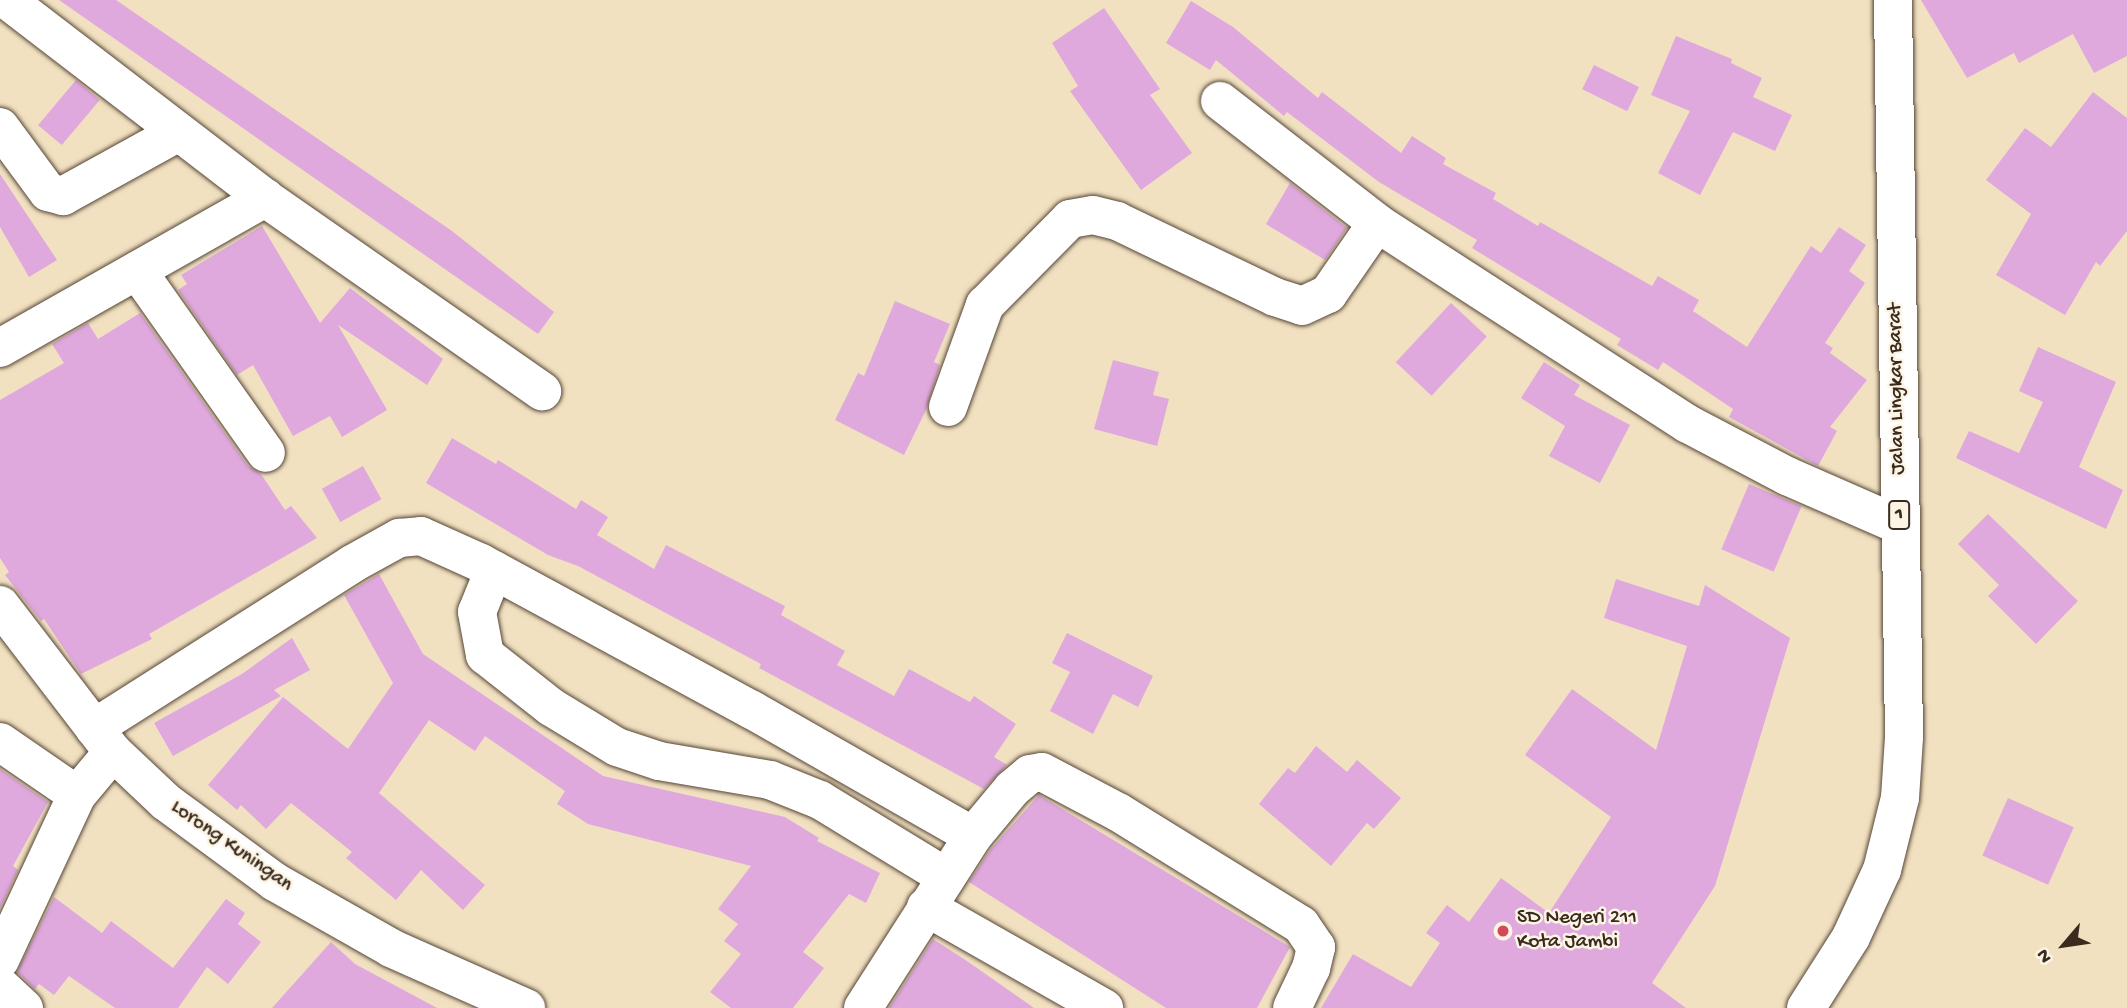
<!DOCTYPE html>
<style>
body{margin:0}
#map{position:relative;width:2127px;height:1008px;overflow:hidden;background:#f1e1c1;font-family:"Gochi Hand",sans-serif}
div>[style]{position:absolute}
.building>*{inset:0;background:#e0a9de;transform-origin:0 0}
.roads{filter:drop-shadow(0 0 2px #564536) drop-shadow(0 0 2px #564536)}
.minor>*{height:38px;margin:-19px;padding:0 19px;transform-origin:19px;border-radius:19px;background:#fff}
.highway>*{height:38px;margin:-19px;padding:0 19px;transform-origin:19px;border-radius:19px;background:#fff}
.dots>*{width:19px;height:19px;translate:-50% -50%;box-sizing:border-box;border:4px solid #fcf5e5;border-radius:50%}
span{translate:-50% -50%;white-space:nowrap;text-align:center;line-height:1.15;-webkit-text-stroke:5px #fcf5e5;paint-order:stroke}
.shield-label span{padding:2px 5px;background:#fcf5e5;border:2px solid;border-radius:5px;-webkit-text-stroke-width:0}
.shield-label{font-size:19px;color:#3b2a1e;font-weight:700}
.street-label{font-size:21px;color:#3b2a1e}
.poi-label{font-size:21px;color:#3b2a1e}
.left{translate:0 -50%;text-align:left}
.north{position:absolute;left:2029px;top:910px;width:70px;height:70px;-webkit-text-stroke:5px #fcf5e5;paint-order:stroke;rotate:241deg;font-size:19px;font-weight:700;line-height:28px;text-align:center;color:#3b2a1e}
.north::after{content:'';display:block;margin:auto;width:24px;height:32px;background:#3b2a1e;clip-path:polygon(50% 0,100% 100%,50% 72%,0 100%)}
</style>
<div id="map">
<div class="building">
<div style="clip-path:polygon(59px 0,116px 0,452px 231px,554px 312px,538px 334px)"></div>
<div style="clip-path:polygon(1921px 0,2127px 0,2127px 56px,2094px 73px,2073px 34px,2019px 63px,2014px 53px,1967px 78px)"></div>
<div style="clip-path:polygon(1191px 1px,1233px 27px,1318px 98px,1322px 92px,1401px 153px,1412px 136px,1446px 158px,1443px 164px,1496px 193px,1493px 199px,1538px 226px,1540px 222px,1652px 286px,1658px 276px,1699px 300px,1693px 311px,1747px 347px,1811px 246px,1821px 253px,1839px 227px,1866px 245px,1849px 271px,1865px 283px,1825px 343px,1833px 348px,1830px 353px,1867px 380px,1830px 427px,1837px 431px,1818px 466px,1729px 417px,1733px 409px,1663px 362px,1658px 370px,1617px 345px,1621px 339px,1472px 248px,1477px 240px,1379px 182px,1287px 112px,1284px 116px,1216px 60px,1210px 70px,1166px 43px)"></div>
<div style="clip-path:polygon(1104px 8px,1160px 89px,1150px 95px,1192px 153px,1141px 190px,1070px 91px,1078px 86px,1052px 43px)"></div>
<div style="clip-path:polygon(1676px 36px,1732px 59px,1731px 63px,1762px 78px,1753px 97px,1792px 115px,1775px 151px,1733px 132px,1700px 195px,1658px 173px,1690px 111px,1651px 95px)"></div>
<div style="left:1594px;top:65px;width:50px;height:27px;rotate:26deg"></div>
<div style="left:76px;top:80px;width:31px;height:59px;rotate:40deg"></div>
<div style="clip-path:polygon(2093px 92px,2127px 118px,2127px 231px,2100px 266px,2096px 262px,2065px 315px,1996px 275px,2031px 214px,1986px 180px,2025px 128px,2051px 147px)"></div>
<div style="clip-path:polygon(0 174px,57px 260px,29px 277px,0 227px)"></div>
<div style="clip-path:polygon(1290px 183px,1347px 228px,1325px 260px,1266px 224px)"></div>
<div style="clip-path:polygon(262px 226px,320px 323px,350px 288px,443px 359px,427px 385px,338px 325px,387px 410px,342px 437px,330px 416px,293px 436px,253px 365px,237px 375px,178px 290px,187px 284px,181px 275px)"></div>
<div style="clip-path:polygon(895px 301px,950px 324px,934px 362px,940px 365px,926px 410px,904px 455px,835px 420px,858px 373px,864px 376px)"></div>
<div style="left:1451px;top:303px;width:49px;height:81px;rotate:43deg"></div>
<div style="clip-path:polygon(140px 313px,248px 466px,261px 474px,285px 510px,291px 506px,317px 538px,149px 634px,152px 639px,81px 674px,44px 619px,41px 621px,5px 575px,9px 572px,0 558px,0 400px,64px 363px,52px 344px,88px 323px,98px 339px)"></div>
<div style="clip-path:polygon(2038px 347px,2116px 382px,2079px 467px,2123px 490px,2106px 529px,1956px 458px,1969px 431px,2019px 453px,2043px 402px,2019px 391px)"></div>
<div style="clip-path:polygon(1113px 360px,1159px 372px,1153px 395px,1169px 399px,1157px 446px,1094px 429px)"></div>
<div style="clip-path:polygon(1544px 362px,1580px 385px,1574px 395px,1630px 425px,1600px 483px,1549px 456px,1565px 426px,1521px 398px)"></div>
<div style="clip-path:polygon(452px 438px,496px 464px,498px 460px,576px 509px,581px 500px,608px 517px,597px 535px,654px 569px,666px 545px,785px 606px,781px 615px,845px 651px,837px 665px,894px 696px,909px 669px,970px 702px,974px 696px,1016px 724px,994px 757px,1007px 765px,984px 789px,759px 668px,761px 664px,578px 566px,548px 555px,426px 483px)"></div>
<div style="left:363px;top:466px;width:38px;height:47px;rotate:61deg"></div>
<div style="left:1749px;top:484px;width:57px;height:71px;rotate:23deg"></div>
<div style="clip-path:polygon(1988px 514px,2078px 601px,2036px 644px,1988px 596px,1999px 585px,1958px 544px)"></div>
<div style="clip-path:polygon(379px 574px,423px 654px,603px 776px,785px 817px,819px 838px,817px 841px,880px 873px,866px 903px,849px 894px,803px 952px,824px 968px,793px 1008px,731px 1008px,710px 992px,741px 954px,724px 941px,738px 924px,718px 909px,751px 866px,588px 824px,557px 804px,565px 791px,485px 736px,475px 751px,429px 720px,379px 793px,485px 885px,463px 910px,421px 870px,396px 900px,346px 858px,352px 852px,291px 803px,266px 829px,241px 805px,237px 810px,208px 785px,283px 697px,348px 749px,393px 683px,344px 595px)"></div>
<div style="clip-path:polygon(1616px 579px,1699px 606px,1705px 585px,1790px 638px,1715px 886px,1652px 983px,1686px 1008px,1321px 1008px,1353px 954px,1411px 987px,1440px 943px,1426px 933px,1447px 905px,1469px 922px,1501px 878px,1549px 913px,1611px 817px,1525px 755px,1572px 689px,1656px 750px,1687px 646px,1604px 618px)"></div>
<div style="clip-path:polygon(1067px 633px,1153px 676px,1138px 707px,1113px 694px,1093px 734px,1050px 711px,1070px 672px,1052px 663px)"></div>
<div style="clip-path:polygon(292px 638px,310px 670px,274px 690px,281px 696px,173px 756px,154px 723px,242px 674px)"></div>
<div style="clip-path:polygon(1316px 746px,1347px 772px,1357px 760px,1401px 798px,1374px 829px,1367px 823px,1331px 866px,1259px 804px,1288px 768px,1295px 773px)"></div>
<div style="clip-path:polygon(0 769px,48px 802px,13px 866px,18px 870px,0 908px)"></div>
<div style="clip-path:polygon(1039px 795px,1290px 947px,1257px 1008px,1166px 1008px,969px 882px,991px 849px)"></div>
<div style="left:2008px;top:798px;width:72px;height:63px;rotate:24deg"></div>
<div style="clip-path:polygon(54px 897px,102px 933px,111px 921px,173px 968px,226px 899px,245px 913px,238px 924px,261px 942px,228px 984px,207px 967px,178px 1008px,115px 1008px,69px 976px,54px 995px,39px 984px,35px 989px,17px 972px)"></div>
<div style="clip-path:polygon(933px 939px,967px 961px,1034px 1008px,889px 1008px)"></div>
<div style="clip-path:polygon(331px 942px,355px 964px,437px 1008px,272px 1008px)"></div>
</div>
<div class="roads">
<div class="minor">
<div style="left:7px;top:0;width:325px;rotate:37.5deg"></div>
<div style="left:1220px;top:101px;width:199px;rotate:37.8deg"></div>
<div style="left:1377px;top:223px;width:370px;rotate:32.9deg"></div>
<div style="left:1688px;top:424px;width:112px;rotate:27.7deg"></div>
<div style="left:1787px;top:476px;width:122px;rotate:23.6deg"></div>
<div style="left:0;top:127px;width:81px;rotate:53.6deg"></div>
<div style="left:48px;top:192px;width:16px;rotate:15deg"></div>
<div style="left:63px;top:196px;width:132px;rotate:-28.9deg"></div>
<div style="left:139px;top:273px;width:220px;rotate:54.8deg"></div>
<div style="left:0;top:348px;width:305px;rotate:-29.5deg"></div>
<div style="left:265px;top:198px;width:338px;rotate:34.9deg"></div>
<div style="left:948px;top:407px;width:109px;rotate:-70.1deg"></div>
<div style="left:985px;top:305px;width:121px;rotate:-45.3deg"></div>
<div style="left:1070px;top:219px;width:23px;rotate:-10deg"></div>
<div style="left:1093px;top:215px;width:25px;rotate:14deg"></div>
<div style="left:1117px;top:221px;width:175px;rotate:25.7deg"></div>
<div style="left:1275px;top:297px;width:28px;rotate:18deg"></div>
<div style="left:1302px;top:306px;width:29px;rotate:-25deg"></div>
<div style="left:1328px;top:294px;width:86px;rotate:-55.4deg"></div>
<div style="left:494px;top:570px;width:45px;rotate:112deg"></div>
<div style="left:477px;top:612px;width:44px;rotate:79.5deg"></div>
<div style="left:485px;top:655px;width:84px;rotate:38.2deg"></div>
<div style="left:551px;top:707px;width:77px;rotate:31.2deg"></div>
<div style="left:617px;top:747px;width:44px;rotate:18.4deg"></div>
<div style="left:659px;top:761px;width:113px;rotate:9.7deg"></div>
<div style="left:770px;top:780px;width:54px;rotate:21.8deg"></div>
<div style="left:820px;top:800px;width:148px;rotate:31.4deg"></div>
<div style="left:0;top:605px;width:185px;rotate:52.5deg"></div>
<div style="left:113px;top:752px;width:73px;rotate:43.3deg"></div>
<div style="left:166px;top:802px;width:135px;rotate:36.3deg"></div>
<div style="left:275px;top:882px;width:133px;rotate:29.6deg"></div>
<div style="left:391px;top:948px;width:148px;rotate:24deg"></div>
<div style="left:94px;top:728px;width:306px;rotate:-32.4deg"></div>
<div style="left:352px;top:564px;width:54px;rotate:-29deg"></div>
<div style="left:399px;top:538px;width:22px;rotate:-5deg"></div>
<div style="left:421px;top:536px;width:66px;rotate:24.2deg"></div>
<div style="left:481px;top:563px;width:308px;rotate:28.5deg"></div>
<div style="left:752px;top:710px;width:254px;rotate:29.7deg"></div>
<div style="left:0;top:742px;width:93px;rotate:34.5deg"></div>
<div style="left:926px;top:907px;width:205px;rotate:29.6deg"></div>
<div style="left:0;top:960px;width:182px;rotate:-65deg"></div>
<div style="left:77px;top:795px;width:56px;rotate:-50.1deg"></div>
<div style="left:0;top:986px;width:33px;rotate:43deg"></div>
<div style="left:863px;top:1008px;width:204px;rotate:-57.4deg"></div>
<div style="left:973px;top:836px;width:61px;rotate:-50.3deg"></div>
<div style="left:1012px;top:789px;width:23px;rotate:-40deg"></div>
<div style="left:1030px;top:774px;width:12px;rotate:-9deg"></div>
<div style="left:1042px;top:772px;width:86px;rotate:27.8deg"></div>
<div style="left:1118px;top:812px;width:215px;rotate:31.7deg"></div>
<div style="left:1301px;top:925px;width:27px;rotate:56deg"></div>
<div style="left:1316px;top:947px;width:22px;rotate:103deg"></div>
<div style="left:1311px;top:968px;width:44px;rotate:115.4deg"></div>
</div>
<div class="highway">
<div style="left:1806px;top:1008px;width:84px;rotate:-57.6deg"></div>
<div style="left:1851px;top:937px;width:74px;rotate:-65.2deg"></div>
<div style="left:1882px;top:870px;width:74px;rotate:-76deg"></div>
<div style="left:1900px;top:798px;width:61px;rotate:-86.2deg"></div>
<div style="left:1904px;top:737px;width:737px;rotate:-90.86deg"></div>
</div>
</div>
<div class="dots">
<div style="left:1503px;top:931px;background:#d1495b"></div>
</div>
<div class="shield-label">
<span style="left:1899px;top:515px">1</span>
</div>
<div class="street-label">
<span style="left:1898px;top:389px;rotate:-91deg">Jalan Lingkar Barat</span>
<span style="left:231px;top:847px;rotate:35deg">Lorong Kuningan</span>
</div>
<div class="poi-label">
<span class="left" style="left:1517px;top:931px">SD Negeri 211<br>Kota Jambi</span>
</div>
<div class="north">N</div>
</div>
